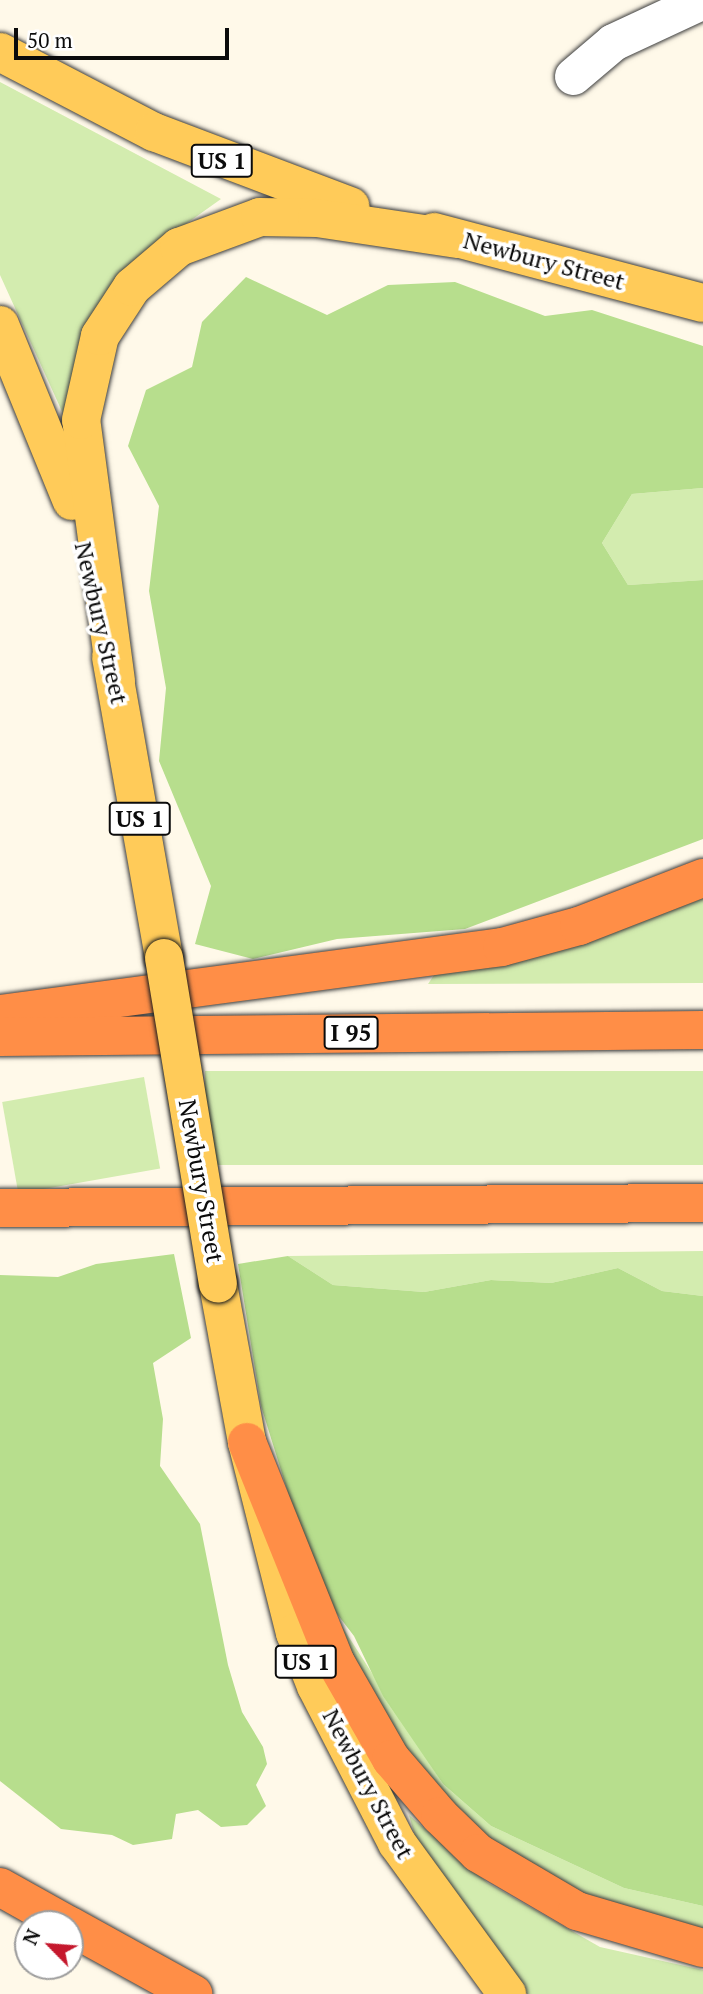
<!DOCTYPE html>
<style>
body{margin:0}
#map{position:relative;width:703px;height:1994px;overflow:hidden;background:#fff9e9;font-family:"PT Serif",serif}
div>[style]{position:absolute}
.green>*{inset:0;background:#d3ecaf;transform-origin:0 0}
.forest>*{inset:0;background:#b7de8d}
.roads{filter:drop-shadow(0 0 2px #3e3e3e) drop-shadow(0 0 2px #3e3e3e)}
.minor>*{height:37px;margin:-18.5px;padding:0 18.5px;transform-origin:18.5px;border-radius:18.5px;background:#fff}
.major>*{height:38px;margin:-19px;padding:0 19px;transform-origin:19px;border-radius:19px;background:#ffcb59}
.highway>*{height:38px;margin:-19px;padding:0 19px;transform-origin:19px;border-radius:19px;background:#ff8e47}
.bridges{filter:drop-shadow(0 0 2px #1c1c1c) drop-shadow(0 0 2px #1c1c1c)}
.major-bridge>*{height:38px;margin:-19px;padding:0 19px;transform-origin:19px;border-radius:19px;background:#ffcb59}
span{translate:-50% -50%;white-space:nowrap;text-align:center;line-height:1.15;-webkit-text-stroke:7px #fff;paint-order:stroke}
.shield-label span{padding:2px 5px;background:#fff;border:2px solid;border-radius:5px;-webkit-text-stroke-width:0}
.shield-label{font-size:23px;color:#0b0b0b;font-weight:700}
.street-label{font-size:24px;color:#0b0b0b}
.north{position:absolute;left:14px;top:1910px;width:70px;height:70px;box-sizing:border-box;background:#fff;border:2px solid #9d9d9d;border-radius:50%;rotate:295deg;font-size:19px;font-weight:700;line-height:28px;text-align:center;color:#0b0b0b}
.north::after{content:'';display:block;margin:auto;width:24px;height:32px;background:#c5182d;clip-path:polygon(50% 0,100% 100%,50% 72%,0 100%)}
.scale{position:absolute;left:14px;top:28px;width:215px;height:32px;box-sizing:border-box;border:4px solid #0b0b0b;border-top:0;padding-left:9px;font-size:21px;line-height:24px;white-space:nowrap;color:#0b0b0b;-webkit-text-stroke:5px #fff;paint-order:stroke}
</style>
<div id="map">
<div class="green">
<div style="clip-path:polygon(0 82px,221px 199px,131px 263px,77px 353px,65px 418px,0 275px)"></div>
<div style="clip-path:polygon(703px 488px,703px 580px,628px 585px,602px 543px,632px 494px)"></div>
<div style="clip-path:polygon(703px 894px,703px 983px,428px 984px,434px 975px)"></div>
<div style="left:703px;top:1071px;width:94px;height:498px;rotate:90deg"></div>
<div style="left:144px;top:1077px;width:93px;height:144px;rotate:80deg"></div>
<div style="clip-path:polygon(703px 1251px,703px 1296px,662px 1291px,618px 1268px,551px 1283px,491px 1280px,424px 1292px,333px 1285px,288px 1256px)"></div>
<div style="clip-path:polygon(318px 1589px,443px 1784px,491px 1826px,624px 1888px,703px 1906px,703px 1937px,629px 1919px,488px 1839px,412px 1766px)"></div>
<div style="clip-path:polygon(409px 1815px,488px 1883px,600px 1947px,703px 1970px,703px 1994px,527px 1994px,417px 1843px)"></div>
</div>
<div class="forest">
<div style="clip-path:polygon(246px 277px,327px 315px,388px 285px,455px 282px,545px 316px,592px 310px,703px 346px,703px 488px,632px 494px,602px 543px,628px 585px,703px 580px,703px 839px,465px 929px,337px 939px,253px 959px,195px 944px,211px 886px,159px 761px,166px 688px,149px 591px,159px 506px,128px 446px,146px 390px,192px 367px,202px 322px)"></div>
<div style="clip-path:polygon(174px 1254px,191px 1338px,153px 1363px,163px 1419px,160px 1466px,200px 1524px,228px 1665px,242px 1712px,263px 1747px,267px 1764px,256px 1785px,266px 1806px,247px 1825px,221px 1827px,198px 1810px,176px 1814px,172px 1839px,133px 1845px,112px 1835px,61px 1829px,0 1781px,0 1275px,58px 1277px,96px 1264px)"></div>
<div style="clip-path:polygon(288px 1256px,333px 1285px,424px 1292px,491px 1280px,551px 1283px,618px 1268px,662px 1291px,703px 1296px,703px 1906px,624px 1888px,491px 1826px,443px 1784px,383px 1696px,354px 1636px,318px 1589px,261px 1406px,238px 1264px)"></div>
</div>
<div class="roads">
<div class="minor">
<div style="left:573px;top:76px;width:52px;rotate:-40.4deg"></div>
<div style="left:613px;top:42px;width:99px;rotate:-25deg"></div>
</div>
<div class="major">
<div style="left:0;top:52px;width:174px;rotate:27.5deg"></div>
<div style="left:154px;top:132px;width:210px;rotate:20.7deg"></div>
<div style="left:434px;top:232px;width:278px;rotate:14.8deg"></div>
<div style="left:0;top:325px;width:190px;rotate:67.8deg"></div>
<div style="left:111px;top:657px;width:306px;rotate:80deg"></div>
<div style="left:116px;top:681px;width:263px;rotate:-97.6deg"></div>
<div style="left:81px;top:420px;width:86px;rotate:-77.3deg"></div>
<div style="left:100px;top:336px;width:59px;rotate:-56.9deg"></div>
<div style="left:132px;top:287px;width:62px;rotate:-40.4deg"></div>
<div style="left:179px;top:247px;width:86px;rotate:-20.3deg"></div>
<div style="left:260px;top:217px;width:57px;rotate:1deg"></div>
<div style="left:317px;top:218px;width:142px;rotate:8.5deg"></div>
<div style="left:218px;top:1284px;width:161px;rotate:79.6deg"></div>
<div style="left:247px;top:1442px;width:197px;rotate:75.9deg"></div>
<div style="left:295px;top:1633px;width:57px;rotate:68.4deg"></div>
<div style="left:316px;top:1686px;width:177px;rotate:62.7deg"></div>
<div style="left:397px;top:1843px;width:187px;rotate:53.9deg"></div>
</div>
<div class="highway">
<div style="left:0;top:1014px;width:506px;rotate:-7.6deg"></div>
<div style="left:502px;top:947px;width:80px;rotate:-15.3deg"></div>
<div style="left:579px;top:926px;width:133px;rotate:-21.2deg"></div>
<div style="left:0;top:1037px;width:703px;rotate:-0.57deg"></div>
<div style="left:0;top:1208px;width:703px;rotate:-0.41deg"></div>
<div style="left:247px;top:1442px;width:238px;rotate:68.1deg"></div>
<div style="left:336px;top:1663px;width:111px;rotate:60.2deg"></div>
<div style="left:391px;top:1759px;width:75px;rotate:49.3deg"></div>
<div style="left:440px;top:1816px;width:53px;rotate:44.2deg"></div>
<div style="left:478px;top:1853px;width:115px;rotate:30.4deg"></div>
<div style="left:577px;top:1911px;width:131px;rotate:16.4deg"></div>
<div style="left:0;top:1887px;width:76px;rotate:29.3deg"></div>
<div style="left:70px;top:1926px;width:141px;rotate:28.9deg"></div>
</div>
</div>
<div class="bridges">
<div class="major-bridge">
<div style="left:164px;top:958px;width:330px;rotate:80.6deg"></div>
</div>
</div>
<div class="shield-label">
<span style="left:222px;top:161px">US 1</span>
<span style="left:140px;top:819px">US 1</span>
<span style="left:351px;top:1033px">I 95</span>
<span style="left:306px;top:1662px">US 1</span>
</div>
<div class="street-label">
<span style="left:544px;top:261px;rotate:15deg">Newbury Street</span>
<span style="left:101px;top:623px;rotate:77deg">Newbury Street</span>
<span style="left:201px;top:1181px;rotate:80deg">Newbury Street</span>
<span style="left:368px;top:1784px;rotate:62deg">Newbury Street</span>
</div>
<div class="north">N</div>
<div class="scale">50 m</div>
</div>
